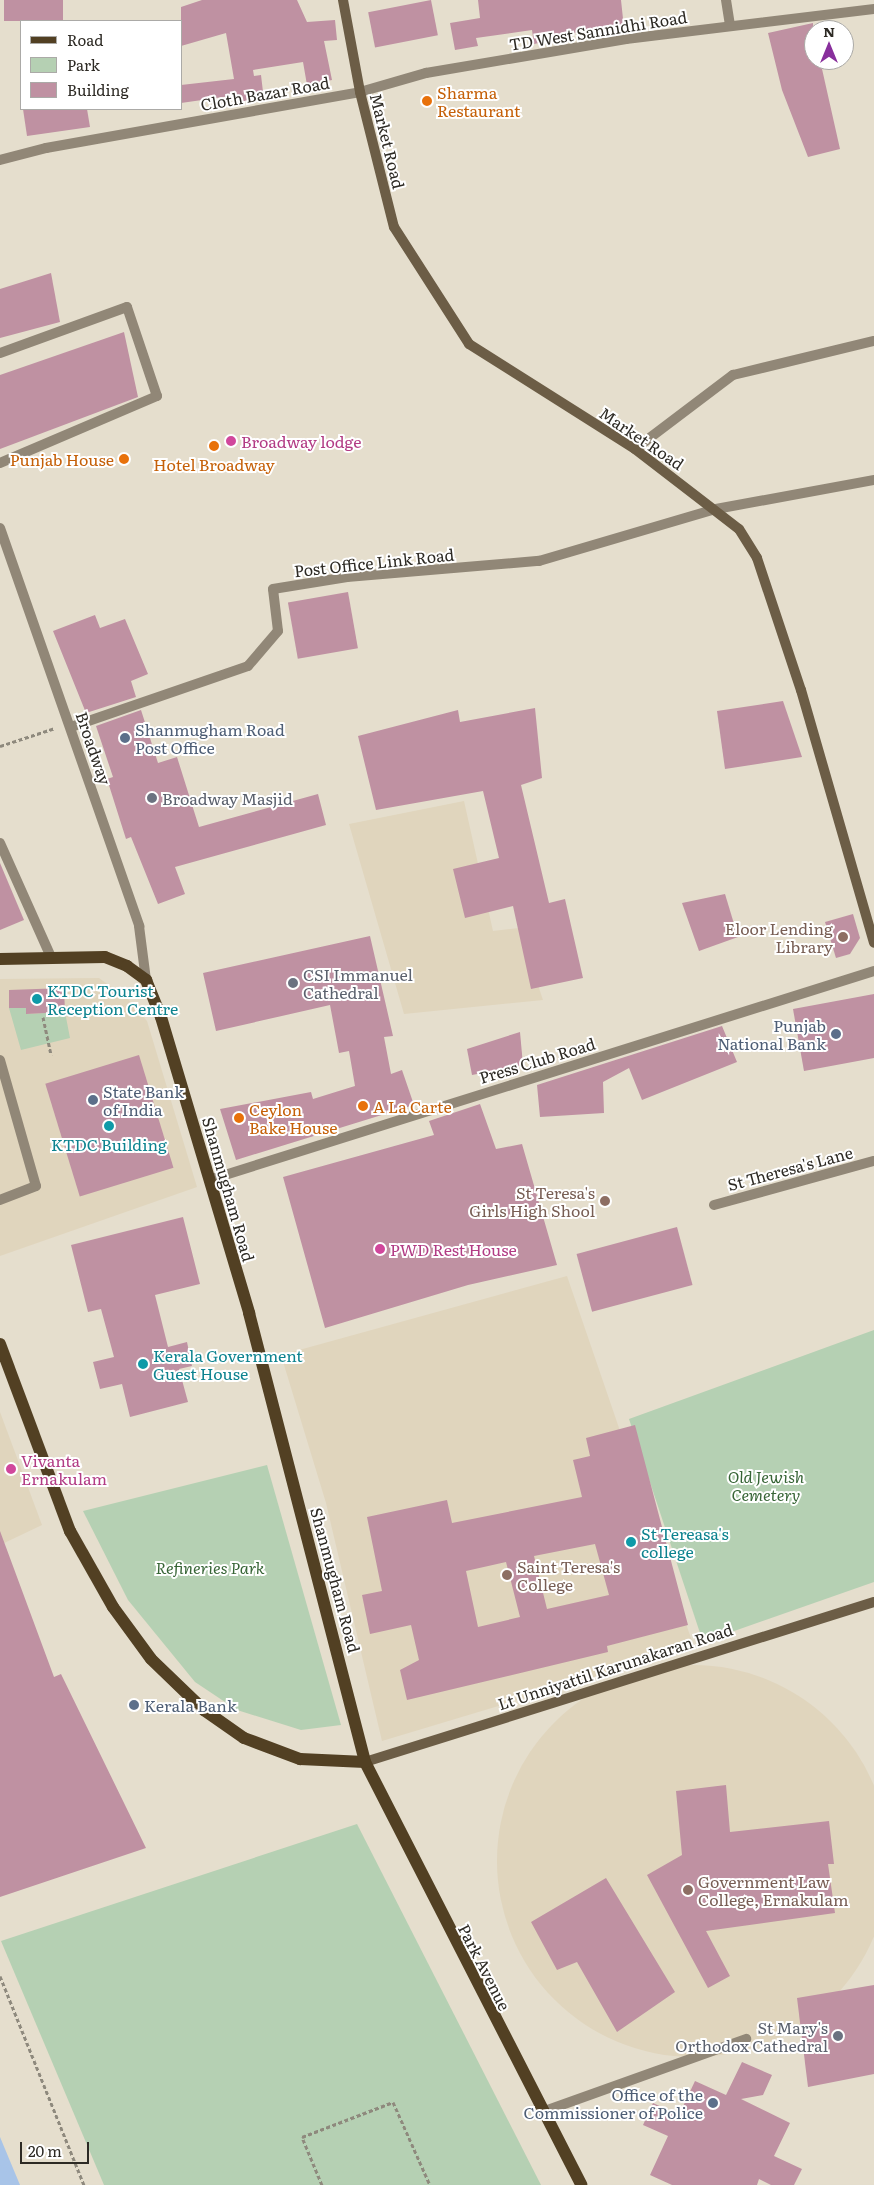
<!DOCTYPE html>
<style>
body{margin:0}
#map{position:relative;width:874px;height:2185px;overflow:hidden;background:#e5decd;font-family:Literata,serif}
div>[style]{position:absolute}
.built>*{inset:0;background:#e0d5bd}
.round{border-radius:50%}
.green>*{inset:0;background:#b5d0b3}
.water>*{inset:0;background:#a8c4e8}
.building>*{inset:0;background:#bf91a2;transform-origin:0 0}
.path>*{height:3px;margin-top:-1.5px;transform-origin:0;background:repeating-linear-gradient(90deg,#8e897d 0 4px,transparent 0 6.5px)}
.lane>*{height:10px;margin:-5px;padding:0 5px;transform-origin:5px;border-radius:5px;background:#918777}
.street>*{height:10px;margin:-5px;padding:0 5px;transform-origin:5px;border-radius:5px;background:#918777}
.secondary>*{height:10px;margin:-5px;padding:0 5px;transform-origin:5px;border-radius:5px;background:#6c5d46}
.primary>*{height:12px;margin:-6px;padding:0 6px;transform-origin:6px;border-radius:6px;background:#524023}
.dots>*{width:14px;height:14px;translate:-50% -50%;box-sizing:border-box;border:2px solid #fff;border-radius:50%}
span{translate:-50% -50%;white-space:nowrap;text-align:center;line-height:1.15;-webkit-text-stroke:4px #fff;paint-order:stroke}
.street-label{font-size:16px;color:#2d2a24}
.food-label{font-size:16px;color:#c56008}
.left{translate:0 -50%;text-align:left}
.right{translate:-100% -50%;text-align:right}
.hotel-label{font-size:16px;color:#b23c85}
.service-label{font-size:16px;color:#4e5e75}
.worship-label{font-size:16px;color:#5b616d}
.education-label{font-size:16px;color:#785e54}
.culture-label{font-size:16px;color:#0d838f}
.park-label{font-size:16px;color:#366435;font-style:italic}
.legend{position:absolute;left:20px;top:20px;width:162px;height:90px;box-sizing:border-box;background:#fff;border:1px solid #abaaa7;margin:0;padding:6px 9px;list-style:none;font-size:15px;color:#2d2a24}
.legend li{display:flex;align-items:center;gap:10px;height:25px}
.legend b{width:25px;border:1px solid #abaaa7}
.north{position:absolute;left:804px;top:20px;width:50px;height:50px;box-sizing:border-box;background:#fff;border:1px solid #abaaa7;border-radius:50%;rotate:0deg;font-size:14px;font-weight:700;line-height:20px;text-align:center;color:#2d2a24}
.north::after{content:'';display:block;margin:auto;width:18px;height:22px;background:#882f9c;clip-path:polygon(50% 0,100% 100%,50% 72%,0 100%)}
.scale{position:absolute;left:20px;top:2142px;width:69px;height:22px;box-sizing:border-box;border:2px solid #2d2a24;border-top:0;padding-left:6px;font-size:15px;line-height:18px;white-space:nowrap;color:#2d2a24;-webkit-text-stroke:4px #fff;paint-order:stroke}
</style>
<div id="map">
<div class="built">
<div style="clip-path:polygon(464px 801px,493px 931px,519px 928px,543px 1000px,404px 1014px,349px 824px)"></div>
<div style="clip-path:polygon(99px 978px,128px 999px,147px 1021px,197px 1187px,0 1256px,0 979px)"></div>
<div style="clip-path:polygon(567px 1276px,694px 1647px,382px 1741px,326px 1503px,281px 1355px)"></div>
<div style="clip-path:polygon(0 1412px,42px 1525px,0 1545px)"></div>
<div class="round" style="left:497px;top:1665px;width:392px;height:392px"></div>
</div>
<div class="green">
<div style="clip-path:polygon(26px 1007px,26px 1014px,65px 1012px,70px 1038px,21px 1050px,9px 1008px)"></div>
<div style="clip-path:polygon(874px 1330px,874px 1582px,703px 1642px,629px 1419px)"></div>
<div style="clip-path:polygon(267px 1465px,341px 1725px,301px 1730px,237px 1710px,195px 1682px,128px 1600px,83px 1511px)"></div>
<div style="clip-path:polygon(357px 1824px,541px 2185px,104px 2185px,1px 1941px)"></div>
</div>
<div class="water">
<div style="clip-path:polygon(0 2137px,20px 2185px,0 2185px)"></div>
</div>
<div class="building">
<div style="left:4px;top:0;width:59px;height:21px"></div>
<div style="clip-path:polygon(202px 0,297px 0,307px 22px,335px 20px,337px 40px,324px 41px,332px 80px,307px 85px,303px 62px,253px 70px,254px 76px,261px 75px,263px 92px,257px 92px,258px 99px,238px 102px,237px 95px,181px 103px,181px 85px,234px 79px,226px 33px,181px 46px,181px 7px)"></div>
<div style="left:431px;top:0;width:36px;height:64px;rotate:79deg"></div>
<div style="clip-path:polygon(478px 0,621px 0,624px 28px,552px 35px,553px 40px,534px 44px,532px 30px,476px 38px,478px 46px,455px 50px,450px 23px,480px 18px)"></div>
<div style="clip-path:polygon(813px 23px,814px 60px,820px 60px,840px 149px,808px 157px,782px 90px,768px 33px)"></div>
<div style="clip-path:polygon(23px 109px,87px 109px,90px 127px,27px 136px)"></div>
<div style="clip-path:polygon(51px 273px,60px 322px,0 338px,0 289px)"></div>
<div style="clip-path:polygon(124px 332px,138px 397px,0 449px,0 375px)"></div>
<div style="left:348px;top:592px;width:57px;height:61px;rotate:80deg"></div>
<div style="clip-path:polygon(95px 615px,100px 628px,125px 619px,148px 674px,131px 681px,136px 697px,86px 713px,53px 631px)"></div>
<div style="clip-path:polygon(783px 701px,802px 757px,725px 769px,717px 711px)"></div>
<div style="clip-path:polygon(535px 708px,542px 778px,521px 785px,549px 903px,565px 899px,583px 978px,531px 989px,513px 906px,465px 918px,453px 869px,499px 858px,483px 791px,376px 810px,358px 736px,458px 710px,460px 722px)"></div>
<div style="clip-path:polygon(141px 710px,158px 763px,177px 757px,199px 827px,318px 794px,326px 825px,175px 867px,185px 894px,158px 904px,131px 837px,126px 839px,107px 779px,113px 777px,96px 726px)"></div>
<div style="clip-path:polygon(0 863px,24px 920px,0 930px)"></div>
<div style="clip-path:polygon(725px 894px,738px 937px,699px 951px,682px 903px)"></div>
<div style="clip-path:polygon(853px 914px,860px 938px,850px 954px,836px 958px,825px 922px)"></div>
<div style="clip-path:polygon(370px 936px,393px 1036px,384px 1037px,391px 1074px,402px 1070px,414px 1105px,236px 1160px,220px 1109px,311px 1092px,313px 1099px,355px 1086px,349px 1051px,339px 1053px,330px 1005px,216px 1031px,203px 973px)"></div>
<div style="clip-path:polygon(64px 988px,65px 1012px,26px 1014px,26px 1008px,9px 1008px,9px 990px)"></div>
<div style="clip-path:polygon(874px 994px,874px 1058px,804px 1071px,793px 1009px)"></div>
<div style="clip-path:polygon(722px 1026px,737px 1062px,642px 1100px,629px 1068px,603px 1082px,604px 1113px,540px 1117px,537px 1085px)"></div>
<div style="clip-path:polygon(520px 1032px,523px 1065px,472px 1075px,467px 1049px)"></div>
<div style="left:139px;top:1055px;width:118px;height:98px;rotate:73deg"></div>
<div style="clip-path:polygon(480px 1104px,496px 1149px,522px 1144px,557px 1265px,468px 1285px,325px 1328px,283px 1177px,434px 1135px,429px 1121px)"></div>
<div style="clip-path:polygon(183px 1217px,200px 1284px,155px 1295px,168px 1347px,187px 1342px,192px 1366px,179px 1369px,188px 1402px,130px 1417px,122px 1384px,100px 1389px,93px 1362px,114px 1357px,101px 1309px,88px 1312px,71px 1245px)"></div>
<div style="left:677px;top:1227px;width:60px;height:104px;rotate:75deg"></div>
<div style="clip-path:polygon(evenodd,635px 1425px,688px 1625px,607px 1646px,608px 1652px,407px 1700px,400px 1670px,419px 1660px,411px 1625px,370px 1634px,362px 1595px,382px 1591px,367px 1517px,447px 1500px,452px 1523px,582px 1497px,573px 1460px,590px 1456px,586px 1438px,635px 1425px,595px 1544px,609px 1595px,547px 1609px,534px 1556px,595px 1544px,635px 1425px,506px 1562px,520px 1617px,478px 1627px,466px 1571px,506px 1562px)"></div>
<div style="clip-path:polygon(0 1531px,54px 1677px,61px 1674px,146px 1848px,0 1897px)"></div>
<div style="clip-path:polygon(726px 1785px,730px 1832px,829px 1821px,834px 1864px,828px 1864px,835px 1913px,706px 1931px,730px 1976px,708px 1988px,647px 1875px,682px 1855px,676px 1791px)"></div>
<div style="clip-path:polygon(606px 1878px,675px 1992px,617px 2032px,577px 1962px,557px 1970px,531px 1922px)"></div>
<div style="clip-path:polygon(874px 1985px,874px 2074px,808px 2087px,797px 1998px)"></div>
<div style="clip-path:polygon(742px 2062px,772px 2075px,763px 2095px,741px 2099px,790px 2123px,774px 2156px,802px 2169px,794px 2185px,771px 2185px,759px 2179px,757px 2185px,672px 2185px,650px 2175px,668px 2136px,643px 2125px,653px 2103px,679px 2115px,695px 2081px,726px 2095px)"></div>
</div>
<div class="path">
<div style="left:0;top:746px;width:58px;rotate:-18.1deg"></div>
<div style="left:43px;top:1017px;width:39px;rotate:78deg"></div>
<div style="left:0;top:1976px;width:225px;rotate:68.1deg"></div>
<div style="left:322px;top:2185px;width:52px;rotate:-112.6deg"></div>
<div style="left:302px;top:2137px;width:97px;rotate:-21deg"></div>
<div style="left:393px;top:2102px;width:91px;rotate:66deg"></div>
</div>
<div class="lane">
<div style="left:0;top:353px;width:135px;rotate:-19.9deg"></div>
<div style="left:127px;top:307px;width:94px;rotate:71.4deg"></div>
<div style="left:157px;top:396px;width:171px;rotate:156.9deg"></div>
<div style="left:0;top:843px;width:125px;rotate:65.9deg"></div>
<div style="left:0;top:1060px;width:131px;rotate:74.1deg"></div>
<div style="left:36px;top:1186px;width:39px;rotate:159deg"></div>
<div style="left:714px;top:1205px;width:166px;rotate:-15.4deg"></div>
<div style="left:542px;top:2112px;width:217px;rotate:-19.7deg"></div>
</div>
<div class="street">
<div style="left:726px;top:0;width:25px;rotate:81deg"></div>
<div style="left:0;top:160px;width:48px;rotate:-14.6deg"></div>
<div style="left:46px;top:148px;width:319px;rotate:-10.1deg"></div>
<div style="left:360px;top:92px;width:69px;rotate:-16.1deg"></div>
<div style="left:426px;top:73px;width:203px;rotate:-9.6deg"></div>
<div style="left:626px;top:39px;width:250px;rotate:-6.9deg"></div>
<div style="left:635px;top:449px;width:123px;rotate:-37.1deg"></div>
<div style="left:733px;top:375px;width:145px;rotate:-13.6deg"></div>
<div style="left:0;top:528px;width:422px;rotate:70.7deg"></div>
<div style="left:139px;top:926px;width:54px;rotate:82.6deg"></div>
<div style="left:71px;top:727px;width:187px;rotate:-19deg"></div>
<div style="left:248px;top:666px;width:46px;rotate:-49.4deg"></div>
<div style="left:278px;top:631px;width:42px;rotate:-96.8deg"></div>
<div style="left:273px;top:589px;width:75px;rotate:-9.2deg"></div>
<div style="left:347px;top:577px;width:193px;rotate:-4.8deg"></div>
<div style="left:539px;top:561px;width:184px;rotate:-16.4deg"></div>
<div style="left:716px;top:509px;width:161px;rotate:-10.4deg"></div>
<div style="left:209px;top:1180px;width:697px;rotate:-17.45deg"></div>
</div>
<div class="secondary">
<div style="left:343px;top:0;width:94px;rotate:79.5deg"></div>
<div style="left:360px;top:92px;width:139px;rotate:75.9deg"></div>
<div style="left:394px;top:227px;width:139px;rotate:57.3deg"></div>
<div style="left:469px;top:344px;width:196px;rotate:32.3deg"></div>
<div style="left:635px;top:449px;width:131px;rotate:37.6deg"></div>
<div style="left:739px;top:529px;width:34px;rotate:58deg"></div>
<div style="left:757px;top:558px;width:139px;rotate:71.6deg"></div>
<div style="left:801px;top:690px;width:263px;rotate:73.9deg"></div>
<div style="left:365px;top:1762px;width:534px;rotate:-17.45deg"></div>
</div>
<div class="primary">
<div style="left:0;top:959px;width:105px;rotate:-1.1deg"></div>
<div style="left:105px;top:957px;width:24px;rotate:22deg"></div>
<div style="left:127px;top:966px;width:24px;rotate:36deg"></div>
<div style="left:146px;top:980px;width:40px;rotate:68deg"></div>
<div style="left:161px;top:1017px;width:309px;rotate:73.4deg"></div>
<div style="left:249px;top:1313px;width:464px;rotate:75.5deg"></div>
<div style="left:365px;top:1762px;width:475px;rotate:62.9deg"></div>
<div style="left:0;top:1344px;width:200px;rotate:69.5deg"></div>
<div style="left:70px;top:1531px;width:87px;rotate:60.5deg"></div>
<div style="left:113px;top:1607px;width:64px;rotate:53.8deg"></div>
<div style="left:151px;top:1659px;width:74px;rotate:43.9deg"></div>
<div style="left:204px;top:1710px;width:49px;rotate:35deg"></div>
<div style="left:244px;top:1738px;width:60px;rotate:20.6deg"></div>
<div style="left:300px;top:1759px;width:65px;rotate:2.6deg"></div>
</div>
<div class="dots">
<div style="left:427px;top:101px;background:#e8710a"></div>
<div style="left:231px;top:441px;background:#d1479c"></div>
<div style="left:214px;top:446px;background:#e8710a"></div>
<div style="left:124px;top:459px;background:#e8710a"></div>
<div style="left:125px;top:738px;background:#5c6f8a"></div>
<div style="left:152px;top:798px;background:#6b7280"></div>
<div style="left:843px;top:937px;background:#8d6e63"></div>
<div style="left:293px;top:983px;background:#6b7280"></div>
<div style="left:37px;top:999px;background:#0f9aa8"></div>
<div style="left:836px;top:1034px;background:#5c6f8a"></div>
<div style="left:93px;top:1100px;background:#5c6f8a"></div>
<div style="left:363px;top:1106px;background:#e8710a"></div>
<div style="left:239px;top:1118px;background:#e8710a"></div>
<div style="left:109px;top:1126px;background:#0f9aa8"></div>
<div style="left:605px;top:1201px;background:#8d6e63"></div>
<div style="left:380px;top:1249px;background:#d1479c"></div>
<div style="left:143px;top:1364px;background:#0f9aa8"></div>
<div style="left:11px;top:1469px;background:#d1479c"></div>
<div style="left:631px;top:1542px;background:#0f9aa8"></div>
<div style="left:507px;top:1575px;background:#8d6e63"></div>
<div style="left:134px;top:1705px;background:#5c6f8a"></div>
<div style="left:688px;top:1890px;background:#8d6e63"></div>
<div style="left:838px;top:2036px;background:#6b7280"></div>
<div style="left:713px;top:2103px;background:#5c6f8a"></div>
</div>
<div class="street-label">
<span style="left:598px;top:30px;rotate:-9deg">TD West Sannidhi Road</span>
<span style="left:265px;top:93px;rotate:-10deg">Cloth Bazar Road</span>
<span style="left:388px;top:141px;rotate:76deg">Market Road</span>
<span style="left:642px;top:438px;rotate:34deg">Market Road</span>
<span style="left:374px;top:562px;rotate:-6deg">Post Office Link Road</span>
<span style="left:94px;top:748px;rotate:71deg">Broadway</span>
<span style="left:537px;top:1060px;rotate:-17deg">Press Club Road</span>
<span style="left:790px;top:1168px;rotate:-15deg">St Theresa's Lane</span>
<span style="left:229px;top:1189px;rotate:74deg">Shanmugham Road</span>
<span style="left:336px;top:1580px;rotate:75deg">Shanmugham Road</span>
<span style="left:615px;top:1666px;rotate:-18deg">Lt Unniyattil Karunakaran Road</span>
<span style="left:485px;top:1967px;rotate:63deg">Park Avenue</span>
</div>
<div class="food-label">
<span class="left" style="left:437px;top:101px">Sharma<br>Restaurant</span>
<span class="right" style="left:114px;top:459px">Punjab House</span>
<span style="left:214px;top:464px">Hotel Broadway</span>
<span class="left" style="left:373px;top:1106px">A La Carte</span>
<span class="left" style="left:249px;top:1118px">Ceylon<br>Bake House</span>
</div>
<div class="hotel-label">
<span class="left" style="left:241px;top:441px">Broadway lodge</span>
<span class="left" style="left:390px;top:1249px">PWD Rest House</span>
<span class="left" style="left:21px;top:1469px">Vivanta<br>Ernakulam</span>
</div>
<div class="service-label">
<span class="left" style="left:135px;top:738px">Shanmugham Road<br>Post Office</span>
<span class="right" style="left:826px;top:1034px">Punjab<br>National Bank</span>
<span class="left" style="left:103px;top:1100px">State Bank<br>of India</span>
<span class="left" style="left:144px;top:1705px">Kerala Bank</span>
<span class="right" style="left:703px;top:2103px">Office of the<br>Commissioner of Police</span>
</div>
<div class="worship-label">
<span class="left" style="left:162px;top:798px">Broadway Masjid</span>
<span class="left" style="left:303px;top:983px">CSI Immanuel<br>Cathedral</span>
<span class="right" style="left:828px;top:2036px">St Mary's<br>Orthodox Cathedral</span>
</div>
<div class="education-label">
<span class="right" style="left:833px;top:937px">Eloor Lending<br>Library</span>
<span class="right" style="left:595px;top:1201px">St Teresa's<br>Girls High Shool</span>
<span class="left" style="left:517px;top:1575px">Saint Teresa's<br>College</span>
<span class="left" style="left:698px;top:1890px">Government Law<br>College, Ernakulam</span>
</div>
<div class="culture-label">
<span class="left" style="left:47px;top:999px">KTDC Tourist<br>Reception Centre</span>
<span style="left:109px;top:1144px">KTDC Building</span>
<span class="left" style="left:153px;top:1364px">Kerala Government<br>Guest House</span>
<span class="left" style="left:641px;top:1542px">St Tereasa's<br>college</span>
</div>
<div class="park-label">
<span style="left:766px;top:1485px">Old Jewish<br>Cemetery</span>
<span style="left:210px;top:1567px">Refineries Park</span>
</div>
<ul class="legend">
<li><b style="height:6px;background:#524023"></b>Road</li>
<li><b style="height:14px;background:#b5d0b3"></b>Park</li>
<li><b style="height:14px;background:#bf91a2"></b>Building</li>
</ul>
<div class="north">N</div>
<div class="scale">20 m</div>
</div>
